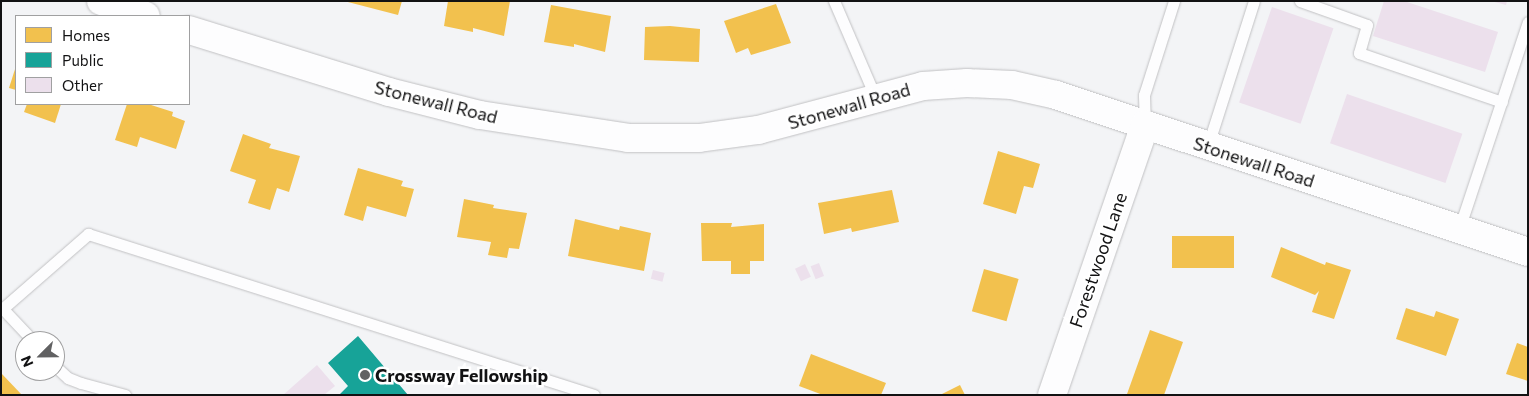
<!DOCTYPE html>
<style>
body{margin:0}
#map{position:relative;width:1529px;height:396px;overflow:hidden;background:#f3f4f6;font-family:Commissioner,sans-serif}
div>[style]{position:absolute}
.homes>*{inset:0;background:#f2c14e;transform-origin:0 0}
.public>*{inset:0;background:#17a398}
.building>*{inset:0;background:#ece0ec;transform-origin:0 0}
.roads{filter:drop-shadow(0 0 1px #c1c1c3) drop-shadow(0 0 1px #c1c1c3)}
.service>*{height:11px;margin:-5.5px;padding:0 5.5px;transform-origin:5.5px;border-radius:5.5px;background:#fdfdfe}
.tertiary>*{height:28px;margin:-14px;padding:0 14px;transform-origin:14px;border-radius:14px;background:#fdfdfe}
.dots>*{width:14px;height:14px;translate:-50% -50%;box-sizing:border-box;border:2px solid #fff;border-radius:50%}
span{translate:-50% -50%;white-space:nowrap;text-align:center;line-height:1.15;-webkit-text-stroke:5px #fff;paint-order:stroke}
.street-label{font-size:18px;color:#121213}
.poi-label{font-size:18px;color:#121213;font-weight:700}
.left{translate:0 -50%;text-align:left}
.frame{position:absolute;inset:0;border:2px solid #121213;pointer-events:none}
.legend{position:absolute;left:15px;top:15px;width:175px;height:90px;box-sizing:border-box;background:#fff;border:1px solid #a0a0a1;margin:0;padding:6px 9px;list-style:none;font-size:15px;color:#121213}
.legend li{display:flex;align-items:center;gap:10px;height:25px}
.legend b{width:25px;border:1px solid #a0a0a1}
.north{position:absolute;left:15px;top:331px;width:50px;height:50px;box-sizing:border-box;background:#fff;border:1px solid #a0a0a1;border-radius:50%;rotate:247deg;font-size:14px;font-weight:700;line-height:20px;text-align:center;color:#121213}
.north::after{content:'';display:block;margin:auto;width:18px;height:22px;background:#616162;clip-path:polygon(50% 0,100% 100%,50% 72%,0 100%)}
</style>
<div id="map">
<div class="homes">
<div style="clip-path:polygon(344px 1px,402px 1px,398px 15px)"></div>
<div style="clip-path:polygon(448px 1px,510px 1px,504px 36px,473px 28px,473px 32px,444px 26px)"></div>
<div style="clip-path:polygon(776px 4px,791px 43px,751px 55px,748px 48px,736px 53px,724px 21px)"></div>
<div style="clip-path:polygon(551px 5px,611px 16px,605px 52px,574px 44px,574px 47px,544px 42px)"></div>
<div style="clip-path:polygon(670px 26px,700px 29px,699px 62px,644px 60px,645px 27px)"></div>
<div style="clip-path:polygon(16px 66px,16px 90px,9px 88px)"></div>
<div style="clip-path:polygon(27px 104px,61px 104px,55px 123px,24px 112px)"></div>
<div style="clip-path:polygon(127px 104px,148px 104px,173px 112px,172px 116px,185px 121px,176px 149px,140px 137px,137px 147px,115px 140px)"></div>
<div style="clip-path:polygon(243px 134px,271px 144px,269px 148px,300px 156px,289px 192px,277px 188px,270px 210px,248px 203px,256px 180px,230px 171px)"></div>
<div style="clip-path:polygon(998px 151px,1040px 164px,1033px 188px,1024px 186px,1016px 214px,983px 204px)"></div>
<div style="clip-path:polygon(358px 168px,403px 181px,401px 186px,414px 189px,406px 217px,367px 206px,363px 221px,344px 215px)"></div>
<div style="clip-path:polygon(892px 190px,899px 222px,852px 232px,851px 228px,824px 234px,818px 203px)"></div>
<div style="clip-path:polygon(464px 199px,494px 205px,493px 208px,527px 213px,519px 249px,509px 248px,507px 258px,488px 255px,491px 242px,457px 237px)"></div>
<div style="clip-path:polygon(575px 219px,619px 230px,620px 226px,651px 233px,644px 271px,568px 256px)"></div>
<div style="clip-path:polygon(701px 223px,732px 223px,731px 227px,764px 224px,764px 261px,750px 261px,750px 274px,731px 274px,731px 261px,702px 261px)"></div>
<div style="left:1172px;top:236px;width:62px;height:32px"></div>
<div style="clip-path:polygon(1281px 247px,1325px 265px,1326px 262px,1351px 270px,1334px 319px,1312px 312px,1319px 291px,1315px 295px,1271px 277px)"></div>
<div style="left:984px;top:269px;width:36px;height:44px;rotate:16deg"></div>
<div style="clip-path:polygon(1406px 308px,1434px 317px,1436px 311px,1459px 319px,1446px 356px,1396px 339px)"></div>
<div style="clip-path:polygon(1150px 330px,1183px 342px,1164px 395px,1130px 395px,1127px 394px)"></div>
<div style="clip-path:polygon(1517px 343px,1528px 347px,1528px 381px,1506px 374px)"></div>
<div style="clip-path:polygon(811px 354px,886px 383px,881px 395px,823px 395px,799px 386px)"></div>
<div style="clip-path:polygon(1px 373px,22px 395px,1px 395px)"></div>
<div style="clip-path:polygon(960px 385px,965px 395px,940px 395px)"></div>
</div>
<div class="public">
<div style="clip-path:polygon(358px 336px,408px 395px,339px 395px,348px 386px,328px 363px)"></div>
</div>
<div class="building">
<div style="clip-path:polygon(1384px 1px,1404px 1px,1498px 32px,1485px 72px,1373px 36px)"></div>
<div style="clip-path:polygon(1491px 1px,1507px 1px,1506px 5px)"></div>
<div style="left:1272px;top:7px;width:65px;height:101px;rotate:19deg"></div>
<div style="left:1347px;top:94px;width:122px;height:52px;rotate:19deg"></div>
<div style="left:819px;top:263px;width:14px;height:9px;rotate:69deg"></div>
<div style="left:805px;top:264px;width:14px;height:11px;rotate:65deg"></div>
<div style="left:653px;top:270px;width:12px;height:9px;rotate:14deg"></div>
<div style="clip-path:polygon(317px 365px,335px 386px,324px 395px,283px 395px)"></div>
</div>
<div class="roads">
<div class="service">
<div style="left:834px;top:1px;width:103px;rotate:66.7deg"></div>
<div style="left:1300px;top:1px;width:71px;rotate:19.7deg"></div>
<div style="left:1367px;top:25px;width:29px;rotate:106deg"></div>
<div style="left:1359px;top:53px;width:151px;rotate:18.9deg"></div>
<div style="left:1145px;top:125px;width:30px;rotate:-92deg"></div>
<div style="left:1144px;top:95px;width:99px;rotate:-72.3deg"></div>
<div style="left:1208px;top:145px;width:151px;rotate:-72.3deg"></div>
<div style="left:1459px;top:229px;width:218px;rotate:-71.6deg"></div>
<div style="left:3px;top:309px;width:44px;rotate:46.8deg"></div>
<div style="left:1px;top:310px;width:116px;rotate:-41.1deg"></div>
<div style="left:88px;top:234px;width:531px;rotate:17.65deg"></div>
<div style="left:55px;top:366px;width:18px;rotate:43deg"></div>
<div style="left:68px;top:378px;width:14px;rotate:21deg"></div>
<div style="left:81px;top:383px;width:46px;rotate:15.3deg"></div>
</div>
<div class="tertiary">
<div style="left:101px;top:1px;width:47px;rotate:18.4deg"></div>
<div style="left:189px;top:30px;width:209px;rotate:17.2deg"></div>
<div style="left:389px;top:92px;width:94px;rotate:14.2deg"></div>
<div style="left:480px;top:115px;width:150px;rotate:8.8deg"></div>
<div style="left:628px;top:138px;width:71px"></div>
<div style="left:699px;top:138px;width:60px;rotate:-7.7deg"></div>
<div style="left:758px;top:130px;width:171px;rotate:-14.9deg"></div>
<div style="left:923px;top:86px;width:44px;rotate:-3.9deg"></div>
<div style="left:967px;top:83px;width:45px;rotate:2.5deg"></div>
<div style="left:1012px;top:85px;width:45px;rotate:12.8deg"></div>
<div style="left:1056px;top:95px;width:497px;rotate:18.4deg"></div>
<div style="left:1052px;top:395px;width:286px;rotate:-71deg"></div>
</div>
</div>
<div class="dots">
<div style="left:365px;top:375px;background:#616162"></div>
</div>
<div class="street-label">
<span style="left:436px;top:102px;rotate:14deg">Stonewall Road</span>
<span style="left:849px;top:106px;rotate:-16deg">Stonewall Road</span>
<span style="left:1254px;top:162px;rotate:18deg">Stonewall Road</span>
<span style="left:1098px;top:260px;rotate:-71deg">Forestwood Lane</span>
</div>
<div class="poi-label">
<span class="left" style="left:375px;top:375px">Crossway Fellowship</span>
</div>
<div class="frame"></div>
<ul class="legend">
<li><b style="height:14px;background:#f2c14e"></b>Homes</li>
<li><b style="height:14px;background:#17a398"></b>Public</li>
<li><b style="height:14px;background:#ece0ec"></b>Other</li>
</ul>
<div class="north">N</div>
</div>
